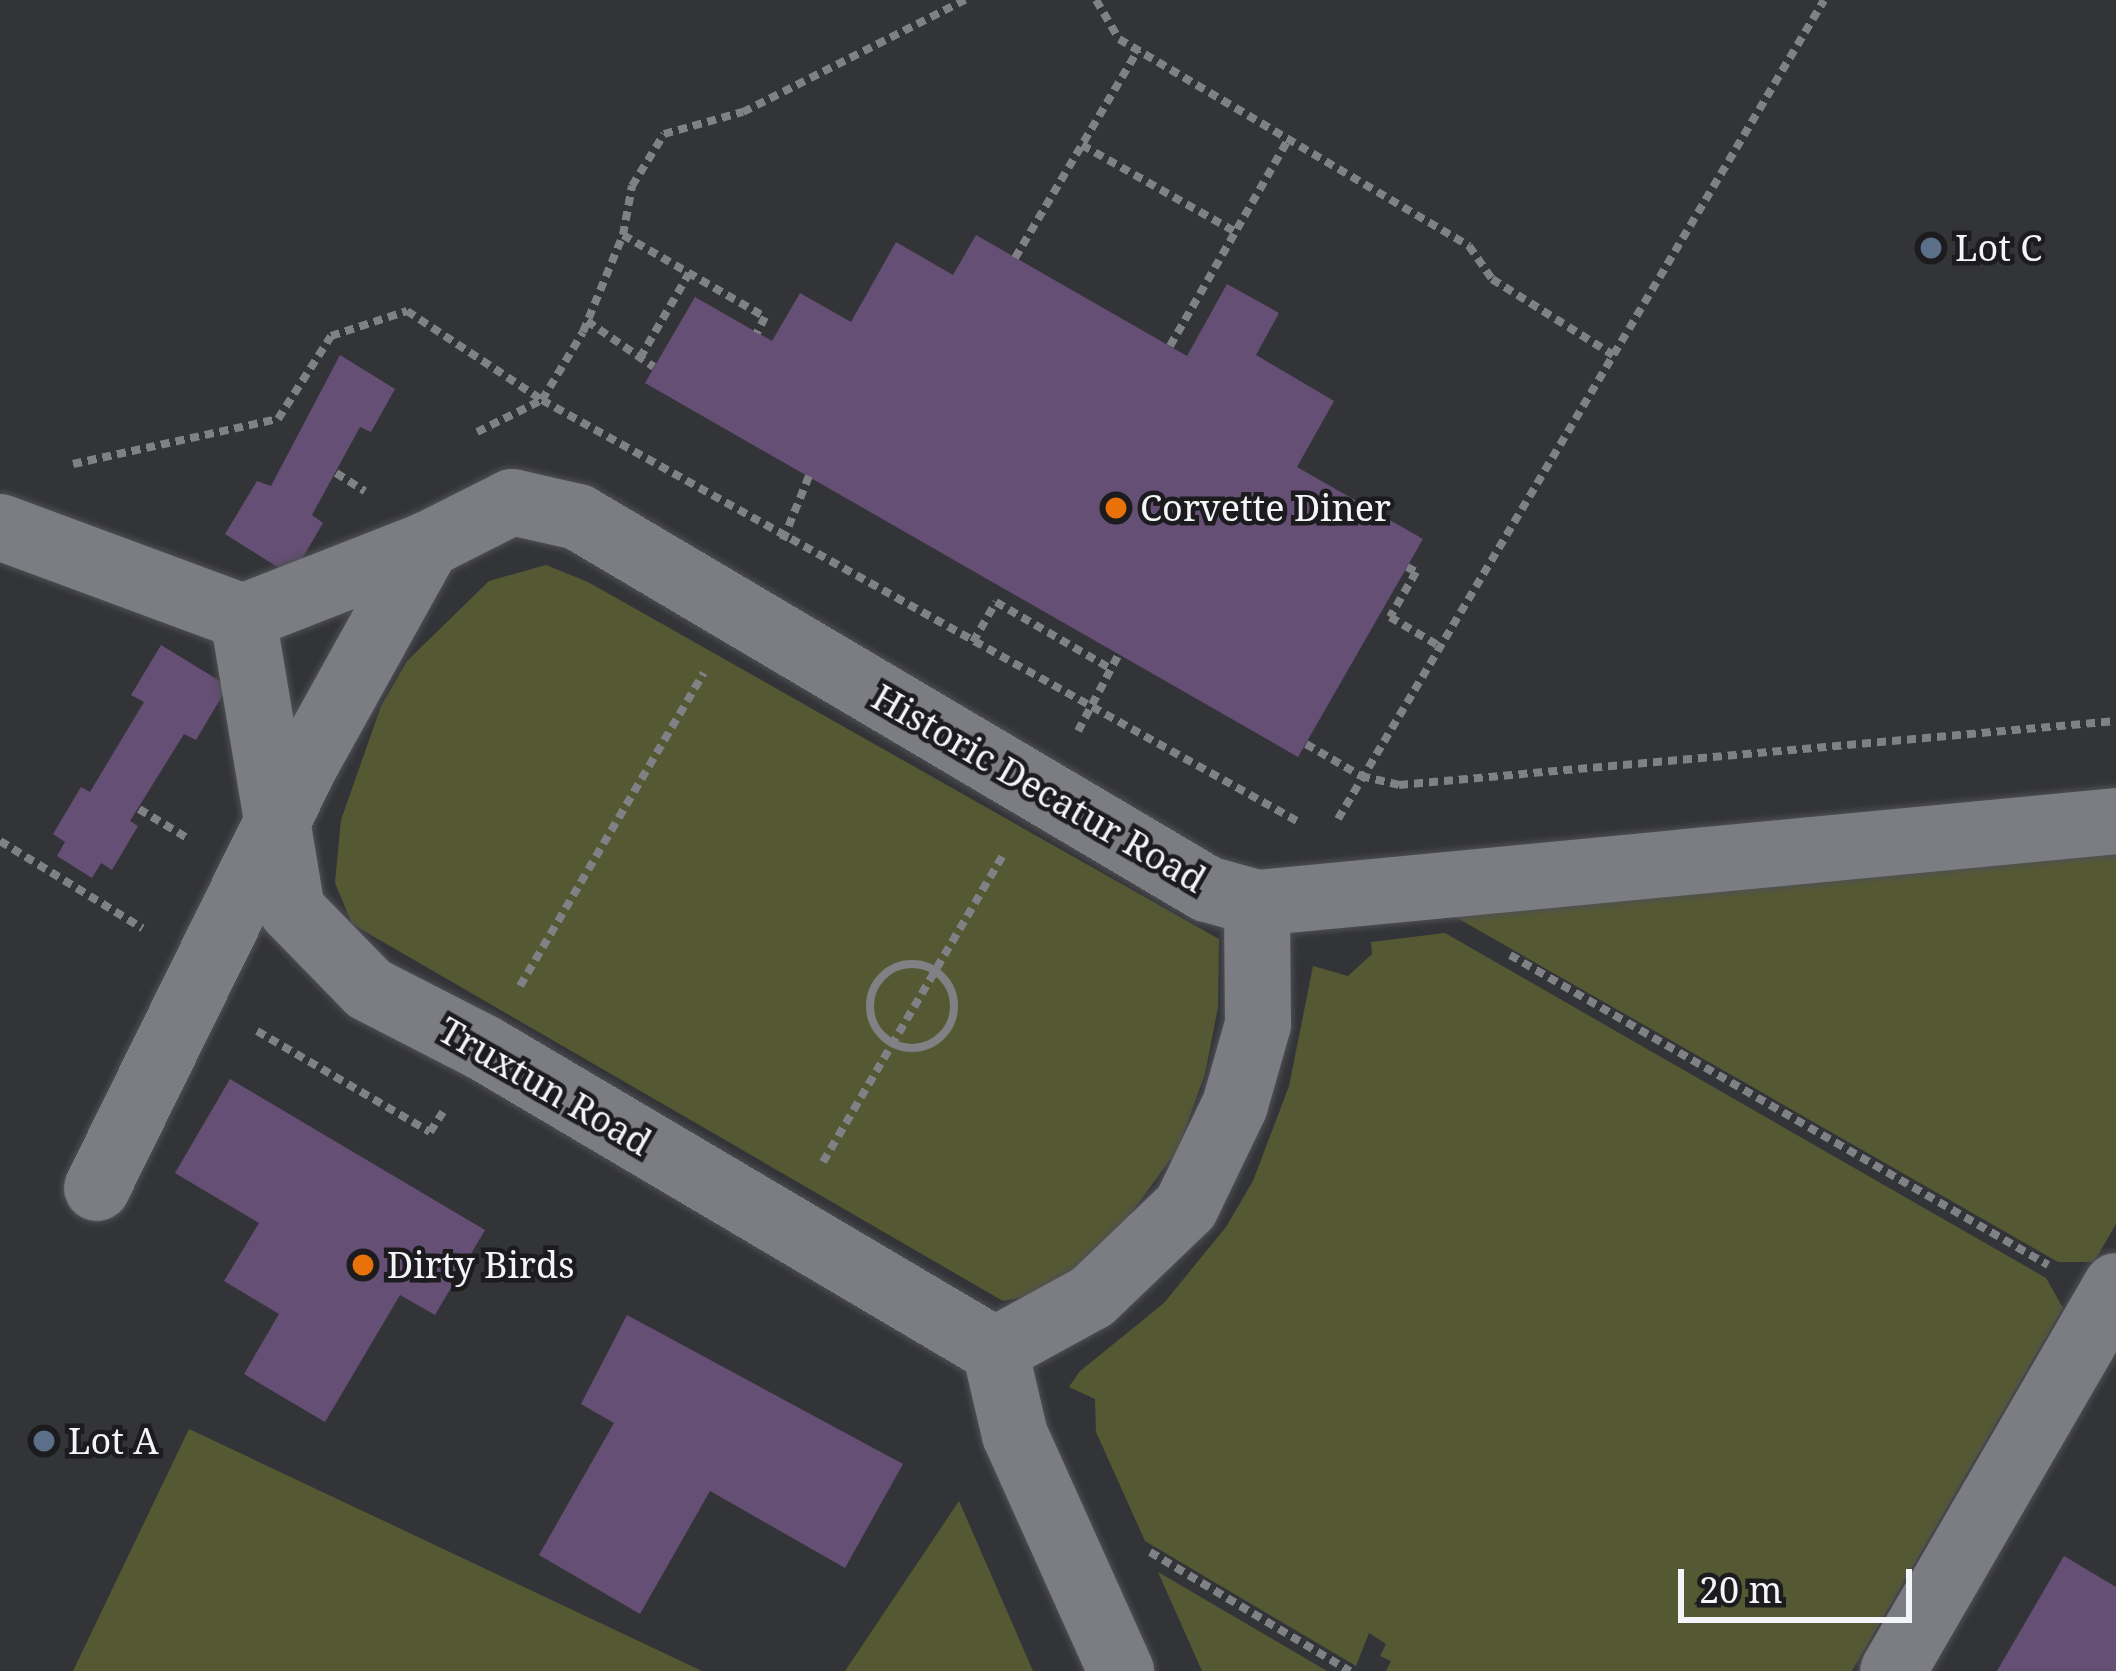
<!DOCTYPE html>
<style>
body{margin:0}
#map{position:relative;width:2116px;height:1671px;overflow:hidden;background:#333438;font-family:"Noto Serif",serif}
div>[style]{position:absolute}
.green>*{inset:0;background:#555933}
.building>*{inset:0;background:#654f75}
.path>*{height:8px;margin-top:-4px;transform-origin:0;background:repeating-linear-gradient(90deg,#808184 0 9px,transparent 0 15px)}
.path>.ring{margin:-4px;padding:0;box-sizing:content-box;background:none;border:8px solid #808184;border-radius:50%}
.roads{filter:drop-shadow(0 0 3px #4f5054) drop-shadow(0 0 3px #4f5054)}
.minor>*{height:66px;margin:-33px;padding:0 33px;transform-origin:33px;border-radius:33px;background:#7c7d82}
.dots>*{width:33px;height:33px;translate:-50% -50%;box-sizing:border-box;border:6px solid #1c1c1e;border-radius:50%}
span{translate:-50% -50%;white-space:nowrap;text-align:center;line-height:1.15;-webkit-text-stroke:9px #1c1c1e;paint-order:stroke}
.poi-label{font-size:36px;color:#f4f5f8}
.left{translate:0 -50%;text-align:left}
.street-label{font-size:36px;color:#f4f5f8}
.scale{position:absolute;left:1678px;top:1569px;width:234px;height:54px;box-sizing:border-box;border:6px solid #f4f5f8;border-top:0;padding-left:15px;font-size:36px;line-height:42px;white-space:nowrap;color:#f4f5f8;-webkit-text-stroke:9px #1c1c1e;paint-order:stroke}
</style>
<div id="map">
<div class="green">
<div style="clip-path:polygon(546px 565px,588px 582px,1219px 939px,1218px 1007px,1205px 1074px,1178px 1149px,1126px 1220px,1084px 1267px,1039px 1294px,1003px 1301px,352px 924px,335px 883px,341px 820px,381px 706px,407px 661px,489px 581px)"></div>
<div style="clip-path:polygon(2116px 854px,2116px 1224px,2094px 1262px,2058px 1262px,1452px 915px)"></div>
<div style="clip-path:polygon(1445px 933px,2046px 1278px,2063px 1308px,1852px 1671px,1386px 1671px,1391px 1661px,1380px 1656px,1386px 1644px,1369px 1633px,1356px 1666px,1145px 1541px,1096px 1432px,1095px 1399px,1069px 1387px,1079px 1372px,1164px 1303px,1226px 1227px,1253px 1181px,1289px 1086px,1313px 966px,1348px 976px,1372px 954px,1371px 942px)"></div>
<div style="clip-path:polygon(189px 1429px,702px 1671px,73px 1671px)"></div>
<div style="clip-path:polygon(959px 1501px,1033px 1671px,845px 1671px)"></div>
<div style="clip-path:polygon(1158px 1572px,1327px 1671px,1202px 1671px)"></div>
</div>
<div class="building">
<div style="clip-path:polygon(976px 235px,1187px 356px,1227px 284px,1279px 313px,1256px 355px,1334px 401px,1297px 467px,1423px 539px,1298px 757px,645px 383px,695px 297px,772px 341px,800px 293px,851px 322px,896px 242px,953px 275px)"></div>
<div style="clip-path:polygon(340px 355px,395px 389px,371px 432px,360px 427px,312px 515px,323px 523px,292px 576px,225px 534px,257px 481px,271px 486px)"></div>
<div style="clip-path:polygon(161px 645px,228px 686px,196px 740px,184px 734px,130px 821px,138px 826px,112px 870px,101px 863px,92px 878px,57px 856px,65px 842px,53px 834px,81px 787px,90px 792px,144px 702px,131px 695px)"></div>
<div style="clip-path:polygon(230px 1079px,485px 1230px,435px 1315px,400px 1295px,325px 1422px,244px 1374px,279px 1314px,224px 1281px,259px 1223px,175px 1173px)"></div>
<div style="clip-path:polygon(627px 1315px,903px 1464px,845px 1568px,710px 1491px,640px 1614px,539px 1555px,614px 1423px,581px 1404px)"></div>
<div style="clip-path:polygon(2064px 1556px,2116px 1587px,2116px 1671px,1997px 1671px)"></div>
</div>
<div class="path">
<div style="left:1096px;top:0;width:45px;rotate:59.5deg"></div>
<div style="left:1119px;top:39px;width:407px;rotate:30.6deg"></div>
<div style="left:1469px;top:246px;width:40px;rotate:55.1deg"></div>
<div style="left:1492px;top:279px;width:143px;rotate:32.1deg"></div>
<div style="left:1082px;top:145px;width:177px;rotate:29.5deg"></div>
<div style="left:623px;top:235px;width:164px;rotate:30deg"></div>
<div style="left:765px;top:317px;width:18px;rotate:117deg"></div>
<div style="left:1015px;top:258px;width:242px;rotate:-59.4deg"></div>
<div style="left:587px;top:321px;width:81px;rotate:34.5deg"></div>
<div style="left:1170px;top:346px;width:237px;rotate:-60.2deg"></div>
<div style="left:640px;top:358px;width:98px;rotate:-60deg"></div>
<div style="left:477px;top:432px;width:72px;rotate:-26.2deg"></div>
<div style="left:542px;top:400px;width:79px;rotate:-58.9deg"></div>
<div style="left:583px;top:332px;width:105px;rotate:-67.6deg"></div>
<div style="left:623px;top:235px;width:50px;rotate:-79.6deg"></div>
<div style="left:632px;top:186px;width:61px;rotate:-58.4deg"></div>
<div style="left:664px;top:134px;width:82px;rotate:-15.6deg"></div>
<div style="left:743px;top:112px;width:249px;rotate:-26.8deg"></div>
<div style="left:73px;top:464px;width:210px;rotate:-12.4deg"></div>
<div style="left:278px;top:419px;width:98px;rotate:-57.4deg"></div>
<div style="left:331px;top:336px;width:80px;rotate:-18.2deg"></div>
<div style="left:407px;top:311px;width:162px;rotate:33.4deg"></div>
<div style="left:542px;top:400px;width:867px;rotate:29.14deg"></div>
<div style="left:336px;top:473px;width:34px;rotate:32deg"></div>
<div style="left:783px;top:540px;width:69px;rotate:-67.9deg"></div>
<div style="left:1407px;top:567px;width:10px;rotate:29deg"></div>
<div style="left:1416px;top:572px;width:52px;rotate:120deg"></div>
<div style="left:1390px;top:617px;width:57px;rotate:30.6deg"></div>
<div style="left:973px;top:642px;width:46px;rotate:-60.1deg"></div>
<div style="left:996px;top:602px;width:133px;rotate:30.2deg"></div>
<div style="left:1078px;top:731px;width:87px;rotate:-62deg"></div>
<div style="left:1306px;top:744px;width:64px;rotate:30.2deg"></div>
<div style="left:1361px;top:776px;width:39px;rotate:13deg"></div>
<div style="left:1399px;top:785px;width:720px;rotate:-5.1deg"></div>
<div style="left:139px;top:809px;width:58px;rotate:31deg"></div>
<div style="left:1338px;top:819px;width:952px;rotate:-59.31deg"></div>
<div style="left:0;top:841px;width:167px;rotate:31.5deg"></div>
<div style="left:1510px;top:955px;width:621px;rotate:29.95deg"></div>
<div class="ring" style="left:870px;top:964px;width:76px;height:76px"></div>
<div style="left:520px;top:986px;width:363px;rotate:-59.6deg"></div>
<div style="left:257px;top:1031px;width:200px;rotate:30.3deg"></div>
<div style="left:430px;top:1132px;width:24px;rotate:-57deg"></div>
<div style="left:823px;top:1162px;width:357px;rotate:-59.6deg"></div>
<div style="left:1150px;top:1552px;width:233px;rotate:30.8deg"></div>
</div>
<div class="roads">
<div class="minor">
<div style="left:0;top:527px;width:259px;rotate:20.3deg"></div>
<div style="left:243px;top:617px;width:198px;rotate:-21.4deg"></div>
<div style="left:427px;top:545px;width:95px;rotate:-26.8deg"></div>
<div style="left:512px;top:502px;width:68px;rotate:12.8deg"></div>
<div style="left:578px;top:517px;width:731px;rotate:30.6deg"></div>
<div style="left:1207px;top:889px;width:52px;rotate:15.6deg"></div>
<div style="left:1257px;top:903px;width:863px;rotate:-5.45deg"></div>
<div style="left:243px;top:617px;width:297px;rotate:80.5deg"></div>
<div style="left:292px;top:910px;width:110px;rotate:45.7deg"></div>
<div style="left:369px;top:989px;width:129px;rotate:27.2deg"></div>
<div style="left:484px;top:1048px;width:594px;rotate:30.58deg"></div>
<div style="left:995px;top:1350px;width:87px;rotate:76.8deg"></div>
<div style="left:1015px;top:1435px;width:259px;rotate:65.8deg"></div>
<div style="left:97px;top:1188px;width:479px;rotate:-63.8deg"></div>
<div style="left:309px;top:758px;width:244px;rotate:-61deg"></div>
<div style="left:995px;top:1350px;width:111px;rotate:-28.7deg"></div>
<div style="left:1092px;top:1297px;width:130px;rotate:-43.8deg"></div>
<div style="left:1186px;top:1207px;width:113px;rotate:-64.3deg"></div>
<div style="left:1235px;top:1105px;width:84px;rotate:-74.1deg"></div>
<div style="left:1258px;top:1024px;width:121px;rotate:-90.5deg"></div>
<div style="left:1893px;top:1671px;width:445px;rotate:-59.9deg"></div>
</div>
</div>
<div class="dots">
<div style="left:1931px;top:248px;background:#5c6f8a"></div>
<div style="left:1116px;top:508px;background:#e8710a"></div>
<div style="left:363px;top:1265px;background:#e8710a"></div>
<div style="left:44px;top:1441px;background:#5c6f8a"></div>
</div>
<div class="poi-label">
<span class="left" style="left:1955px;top:248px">Lot C</span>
<span class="left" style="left:1140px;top:508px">Corvette Diner</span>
<span class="left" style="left:387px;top:1265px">Dirty Birds</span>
<span class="left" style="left:68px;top:1441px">Lot A</span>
</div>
<div class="street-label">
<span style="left:1039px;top:788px;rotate:30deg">Historic Decatur Road</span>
<span style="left:545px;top:1086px;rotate:30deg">Truxtun Road</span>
</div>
<div class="scale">20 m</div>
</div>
